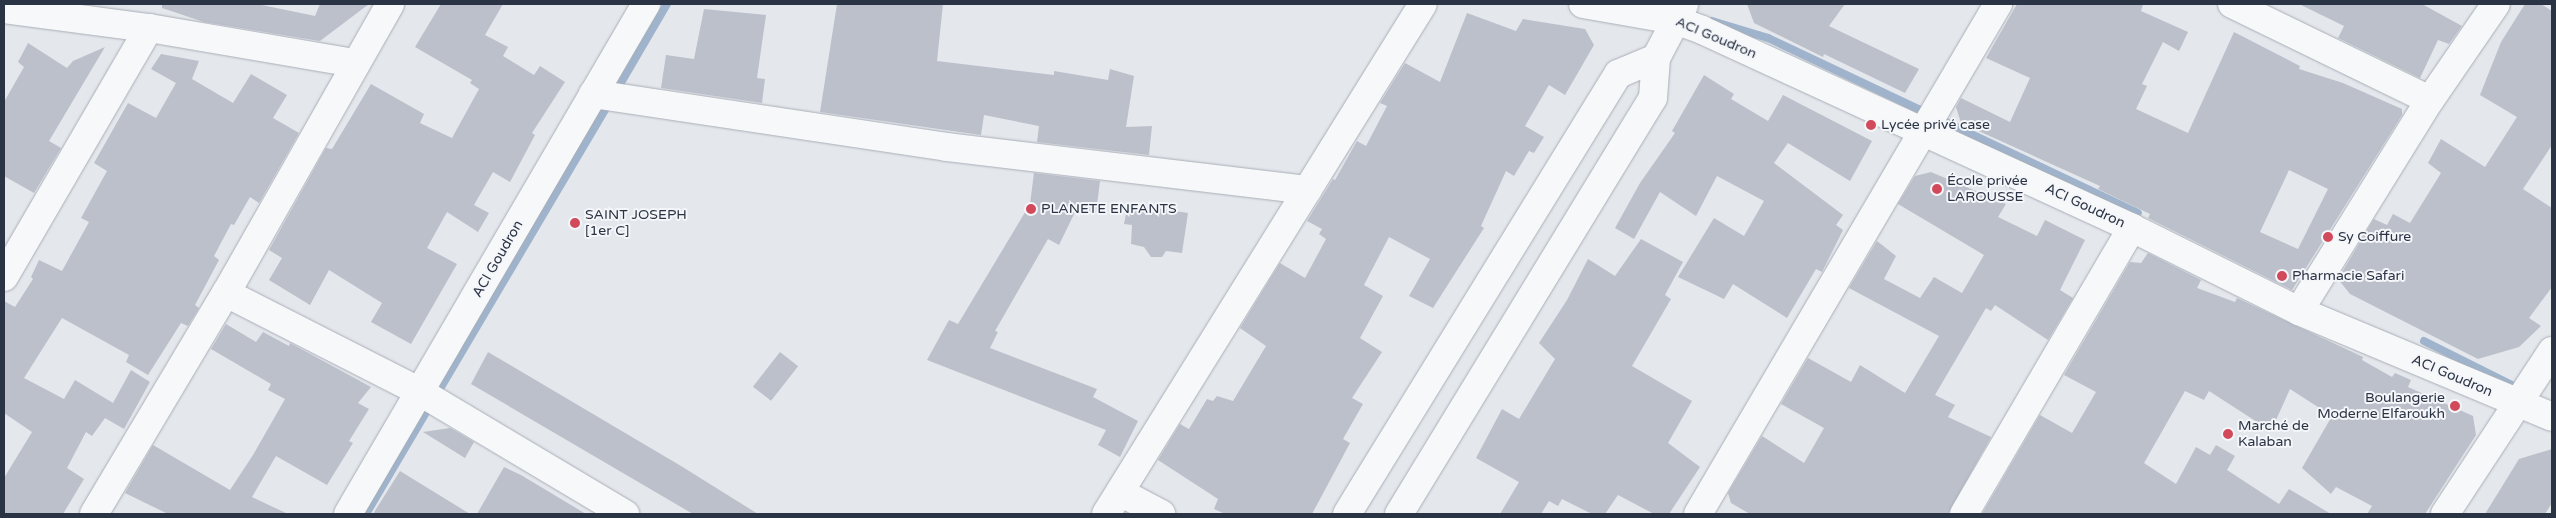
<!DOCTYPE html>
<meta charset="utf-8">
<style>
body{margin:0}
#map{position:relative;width:2556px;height:518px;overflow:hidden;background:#e4e7ec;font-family:"Varela Round",sans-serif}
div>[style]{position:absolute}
.stream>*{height:8px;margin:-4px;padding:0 4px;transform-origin:4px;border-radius:4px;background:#9fb4cc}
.building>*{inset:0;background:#bbc0ca;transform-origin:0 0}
.roads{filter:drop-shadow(0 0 1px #a9aeb7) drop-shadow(0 0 1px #a9aeb7)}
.minor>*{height:28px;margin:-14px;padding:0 14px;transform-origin:14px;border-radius:14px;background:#f7f8fa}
.dots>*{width:14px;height:14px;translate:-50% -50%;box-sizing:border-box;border:2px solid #f4f6f9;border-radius:50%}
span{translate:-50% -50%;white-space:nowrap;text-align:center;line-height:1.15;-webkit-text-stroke:4px #f4f6f9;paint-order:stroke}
.street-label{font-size:14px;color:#2b3445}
.poi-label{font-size:14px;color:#2b3445}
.left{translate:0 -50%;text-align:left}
.right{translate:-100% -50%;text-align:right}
.frame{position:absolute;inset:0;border:5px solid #2b3445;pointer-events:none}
</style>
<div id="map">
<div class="stream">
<div style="left:1712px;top:21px;width:59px;rotate:16.9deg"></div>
<div style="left:1768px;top:38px;width:409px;rotate:25.3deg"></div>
<div style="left:615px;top:93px;width:103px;rotate:-59.7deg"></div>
<div style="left:2424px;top:341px;width:105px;rotate:26.6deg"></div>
<div style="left:366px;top:514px;width:477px;rotate:-59.4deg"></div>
</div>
<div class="building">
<div style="clip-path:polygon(162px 4px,257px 4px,315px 16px,320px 4px,369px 4px,320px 41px,204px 22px,162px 8px)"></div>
<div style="clip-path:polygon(441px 4px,503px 4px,485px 35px,508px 47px,503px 56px,534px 75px,540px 66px,565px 82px,532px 133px,535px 135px,510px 182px,493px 172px,474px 205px,489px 213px,478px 232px,447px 212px,427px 248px,457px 264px,411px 344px,371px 322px,382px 303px,329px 270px,310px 305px,269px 280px,282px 258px,269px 250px,326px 148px,332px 149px,371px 84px,424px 114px,420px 123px,452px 138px,479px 89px,470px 83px,472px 80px,415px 47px)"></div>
<div style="clip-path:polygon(837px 4px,943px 4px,937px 61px,1054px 75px,1054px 71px,1108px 80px,1110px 69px,1134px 76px,1126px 127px,1152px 126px,1149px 155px,1037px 142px,1039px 126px,984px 115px,981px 135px,820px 112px)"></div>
<div style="clip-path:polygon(1747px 4px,1845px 4px,1829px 26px,1919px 69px,1905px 93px,1824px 54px,1823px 57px,1754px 23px)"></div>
<div style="clip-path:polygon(evenodd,2017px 4px,2143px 4px,2141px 11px,2188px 32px,2179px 51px,2163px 42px,2142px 84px,2147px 86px,2136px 109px,2188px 133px,2234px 32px,2300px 66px,2299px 69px,2343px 83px,2402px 109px,2402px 115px,2292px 290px,2148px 218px,2150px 214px,2098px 189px,2100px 186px,1961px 123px,1956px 107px,1961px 98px,2010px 122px,2030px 78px,1986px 58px,2017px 4px,2289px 170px,2328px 189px,2298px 249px,2260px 232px,2289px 170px)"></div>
<div style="clip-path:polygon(2299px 4px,2422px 4px,2462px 26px,2449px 44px,2438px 40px,2420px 78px,2338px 38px,2344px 26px)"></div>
<div style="clip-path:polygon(2525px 4px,2541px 4px,2552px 11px,2552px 145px,2523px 189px,2552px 208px,2552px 287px,2529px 318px,2541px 326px,2519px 347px,2478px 359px,2350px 294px,2338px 279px,2374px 219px,2387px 225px,2393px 214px,2410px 223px,2441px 173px,2428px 163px,2441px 139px,2485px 167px,2517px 117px,2480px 95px,2501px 42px)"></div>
<div style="clip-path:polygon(704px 9px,766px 15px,757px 78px,765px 79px,762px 103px,661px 88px,666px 55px,694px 59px)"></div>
<div style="clip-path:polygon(1467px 13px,1516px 31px,1523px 19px,1585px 29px,1594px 45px,1565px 95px,1549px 85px,1525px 126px,1544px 137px,1534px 153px,1529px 151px,1514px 176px,1506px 171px,1481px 226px,1484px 228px,1433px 308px,1409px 296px,1430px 259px,1389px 237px,1364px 285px,1383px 296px,1360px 338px,1382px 352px,1352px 398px,1363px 404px,1343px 439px,1350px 443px,1312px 514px,1225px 514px,1214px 509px,1218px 499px,1158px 460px,1180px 424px,1189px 429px,1207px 399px,1213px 401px,1217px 396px,1233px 401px,1266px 346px,1240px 328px,1280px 263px,1305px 278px,1326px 239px,1319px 234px,1322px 229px,1307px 221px,1333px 179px,1335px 180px,1357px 141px,1366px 146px,1387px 106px,1380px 103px,1405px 63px,1440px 82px)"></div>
<div style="clip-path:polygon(28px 43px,67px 68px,73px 61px,105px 47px,49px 141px,61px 148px,34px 193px,4px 176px,4px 102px,24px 67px,18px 62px)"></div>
<div style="clip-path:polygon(161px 54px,199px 61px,192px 79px,233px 103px,251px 74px,287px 95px,273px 118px,299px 133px,259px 203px,250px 197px,234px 225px,231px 224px,214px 256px,219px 260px,195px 305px,199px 308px,188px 326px,181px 323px,148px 375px,126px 362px,129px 355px,62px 318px,24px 378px,64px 399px,75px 380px,113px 403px,131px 370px,150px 382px,124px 429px,105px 418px,92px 436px,86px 432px,67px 468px,84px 479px,63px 514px,4px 514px,4px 478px,32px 432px,4px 413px,4px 301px,15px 307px,33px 279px,31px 277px,39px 260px,62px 271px,89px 222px,81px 218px,107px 171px,94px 163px,128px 103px,156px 118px,176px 83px,151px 69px)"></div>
<div style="clip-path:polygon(1704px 75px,1734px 94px,1731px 99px,1768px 121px,1783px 95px,1872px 141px,1850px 181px,1788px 143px,1774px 163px,1843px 215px,1836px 225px,1843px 230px,1822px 272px,1816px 269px,1787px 318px,1733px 284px,1724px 299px,1678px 277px,1714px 218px,1744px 236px,1764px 201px,1717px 176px,1696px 216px,1660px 192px,1634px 239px,1615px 228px,1640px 183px,1675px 133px,1672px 131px)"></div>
<div style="clip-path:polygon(1931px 172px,2006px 204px,1998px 217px,2037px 236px,2045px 220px,2085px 240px,2060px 290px,2073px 298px,2048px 340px,1995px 305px,1991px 311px,1986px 308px,1935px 395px,1955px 405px,1948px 417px,1991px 437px,1948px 514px,1750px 514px,1731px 503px,1728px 493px,1762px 436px,1804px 463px,1824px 428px,1781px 404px,1808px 358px,1851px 382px,1860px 365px,1905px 393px,1939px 336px,1849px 288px,1877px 241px,1896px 256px,1884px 279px,1920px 298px,1934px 277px,1962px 293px,1984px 255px,1898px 204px,1915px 176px)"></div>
<div style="clip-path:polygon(1034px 173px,1100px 181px,1096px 213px,1076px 210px,1059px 245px,1048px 239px,995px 331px,998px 332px,990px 348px,1097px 389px,1093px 397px,1138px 421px,1120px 457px,1098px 445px,1106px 430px,927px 360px,949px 320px,958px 324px,1030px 204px)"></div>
<div style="clip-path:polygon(1128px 204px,1188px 213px,1182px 253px,1166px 251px,1162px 257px,1151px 257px,1144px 247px,1131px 244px,1132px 225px,1124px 224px)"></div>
<div style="clip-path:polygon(1641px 239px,1683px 262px,1665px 295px,1671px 299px,1632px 366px,1692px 401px,1668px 443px,1700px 467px,1669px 514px,1654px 514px,1618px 495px,1605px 514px,1592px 514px,1562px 499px,1558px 506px,1549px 501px,1541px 514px,1500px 514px,1519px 482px,1476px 458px,1502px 409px,1519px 419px,1555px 359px,1539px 343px,1567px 300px,1588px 259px,1615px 276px)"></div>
<div style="clip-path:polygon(2148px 253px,2201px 280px,2197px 288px,2235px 302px,2237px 298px,2363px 357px,2362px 360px,2392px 377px,2395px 373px,2411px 380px,2408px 387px,2473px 416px,2476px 435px,2425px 514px,2367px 514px,2372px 506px,2336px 487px,2331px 494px,2302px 468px,2332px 416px,2290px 389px,2271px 431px,2209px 391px,2204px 400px,2185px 391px,2144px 463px,2176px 484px,2196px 447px,2210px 455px,2216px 445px,2235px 456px,2227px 470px,2279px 504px,2289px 489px,2331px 514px,1982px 514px,2040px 415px,2072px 433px,2096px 392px,2064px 375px,2130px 262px,2141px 263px)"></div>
<div style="clip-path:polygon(226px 324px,256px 342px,263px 332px,289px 346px,290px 343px,371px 387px,358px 403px,369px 409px,349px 441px,353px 443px,327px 485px,276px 456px,252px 497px,288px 514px,168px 514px,125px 493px,153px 445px,230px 490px,253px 455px,285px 399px,268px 390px,271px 384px,211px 349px)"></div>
<div style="clip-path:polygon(488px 352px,681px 466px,758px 514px,693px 514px,471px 384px)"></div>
<div style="left:780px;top:352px;width:23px;height:44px;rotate:38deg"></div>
<div style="clip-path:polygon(450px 428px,474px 442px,465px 458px,423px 432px)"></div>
<div style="clip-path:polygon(2552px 449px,2552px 503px,2545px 514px,2485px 514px,2519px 459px)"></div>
<div style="clip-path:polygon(504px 467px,521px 475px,586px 514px,477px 514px)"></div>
<div style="clip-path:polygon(400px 471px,470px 514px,373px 514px)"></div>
</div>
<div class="roads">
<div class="minor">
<div style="left:1583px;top:4px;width:93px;rotate:9.9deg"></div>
<div style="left:1675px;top:20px;width:29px;rotate:20deg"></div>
<div style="left:1702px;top:30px;width:473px;rotate:24.7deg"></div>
<div style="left:2132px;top:228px;width:186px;rotate:26.4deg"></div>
<div style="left:2299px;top:311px;width:274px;rotate:22.7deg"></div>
<div style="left:2232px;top:4px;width:220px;rotate:25.9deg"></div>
<div style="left:4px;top:9px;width:146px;rotate:7.5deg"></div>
<div style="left:149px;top:28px;width:208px;rotate:9.7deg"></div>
<div style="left:593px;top:94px;width:358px;rotate:8.5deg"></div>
<div style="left:947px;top:147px;width:363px;rotate:6.8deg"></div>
<div style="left:4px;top:277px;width:288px;rotate:-59.8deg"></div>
<div style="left:226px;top:293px;width:218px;rotate:27deg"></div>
<div style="left:420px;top:392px;width:239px;rotate:30.8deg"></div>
<div style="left:2299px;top:311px;width:248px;rotate:-58.2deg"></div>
<div style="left:2430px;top:100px;width:116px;rotate:-55.5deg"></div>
<div style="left:1120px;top:492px;width:47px;rotate:28.2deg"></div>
<div style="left:94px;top:514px;width:257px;rotate:-59.2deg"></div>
<div style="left:226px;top:293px;width:332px;rotate:-60.4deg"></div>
<div style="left:348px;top:514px;width:591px;rotate:-59.7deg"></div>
<div style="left:1106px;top:514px;width:600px;rotate:-58.14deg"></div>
<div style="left:1347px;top:514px;width:517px;rotate:-58.37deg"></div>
<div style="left:1618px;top:74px;width:41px;rotate:-22.8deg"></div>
<div style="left:1399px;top:514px;width:487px;rotate:-58.6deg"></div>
<div style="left:1653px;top:98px;width:40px;rotate:-85.7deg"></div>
<div style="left:1656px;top:58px;width:60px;rotate:-62.2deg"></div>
<div style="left:1698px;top:514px;width:592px;rotate:-59.53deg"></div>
<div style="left:1964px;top:514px;width:332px;rotate:-59.6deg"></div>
<div style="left:2445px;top:514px;width:195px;rotate:-56.7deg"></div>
</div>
</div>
<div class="dots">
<div style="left:1871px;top:125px;background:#d1495b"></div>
<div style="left:1937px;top:189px;background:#d1495b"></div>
<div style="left:1031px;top:209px;background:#d1495b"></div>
<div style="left:575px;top:223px;background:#d1495b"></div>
<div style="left:2328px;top:237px;background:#d1495b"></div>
<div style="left:2282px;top:276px;background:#d1495b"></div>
<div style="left:2455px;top:406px;background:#d1495b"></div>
<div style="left:2228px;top:434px;background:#d1495b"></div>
</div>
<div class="street-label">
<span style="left:1716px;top:38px;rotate:23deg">ACI Goudron</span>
<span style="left:2085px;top:206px;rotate:25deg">ACI Goudron</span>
<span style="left:498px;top:259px;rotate:-60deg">ACI Goudron</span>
<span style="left:2452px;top:376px;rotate:23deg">ACI Goudron</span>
</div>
<div class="poi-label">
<span class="left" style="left:1881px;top:125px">Lycée privé case</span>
<span class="left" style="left:1947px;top:189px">École privée<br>LAROUSSE</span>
<span class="left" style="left:1041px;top:209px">PLANETE ENFANTS</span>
<span class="left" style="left:585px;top:223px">SAINT JOSEPH<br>[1er C]</span>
<span class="left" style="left:2338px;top:237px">Sy Coiffure</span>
<span class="left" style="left:2292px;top:276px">Pharmacie Safari</span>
<span class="right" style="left:2445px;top:406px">Boulangerie<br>Moderne Elfaroukh</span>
<span class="left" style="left:2238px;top:434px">Marché de<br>Kalaban</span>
</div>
<div class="frame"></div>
</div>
